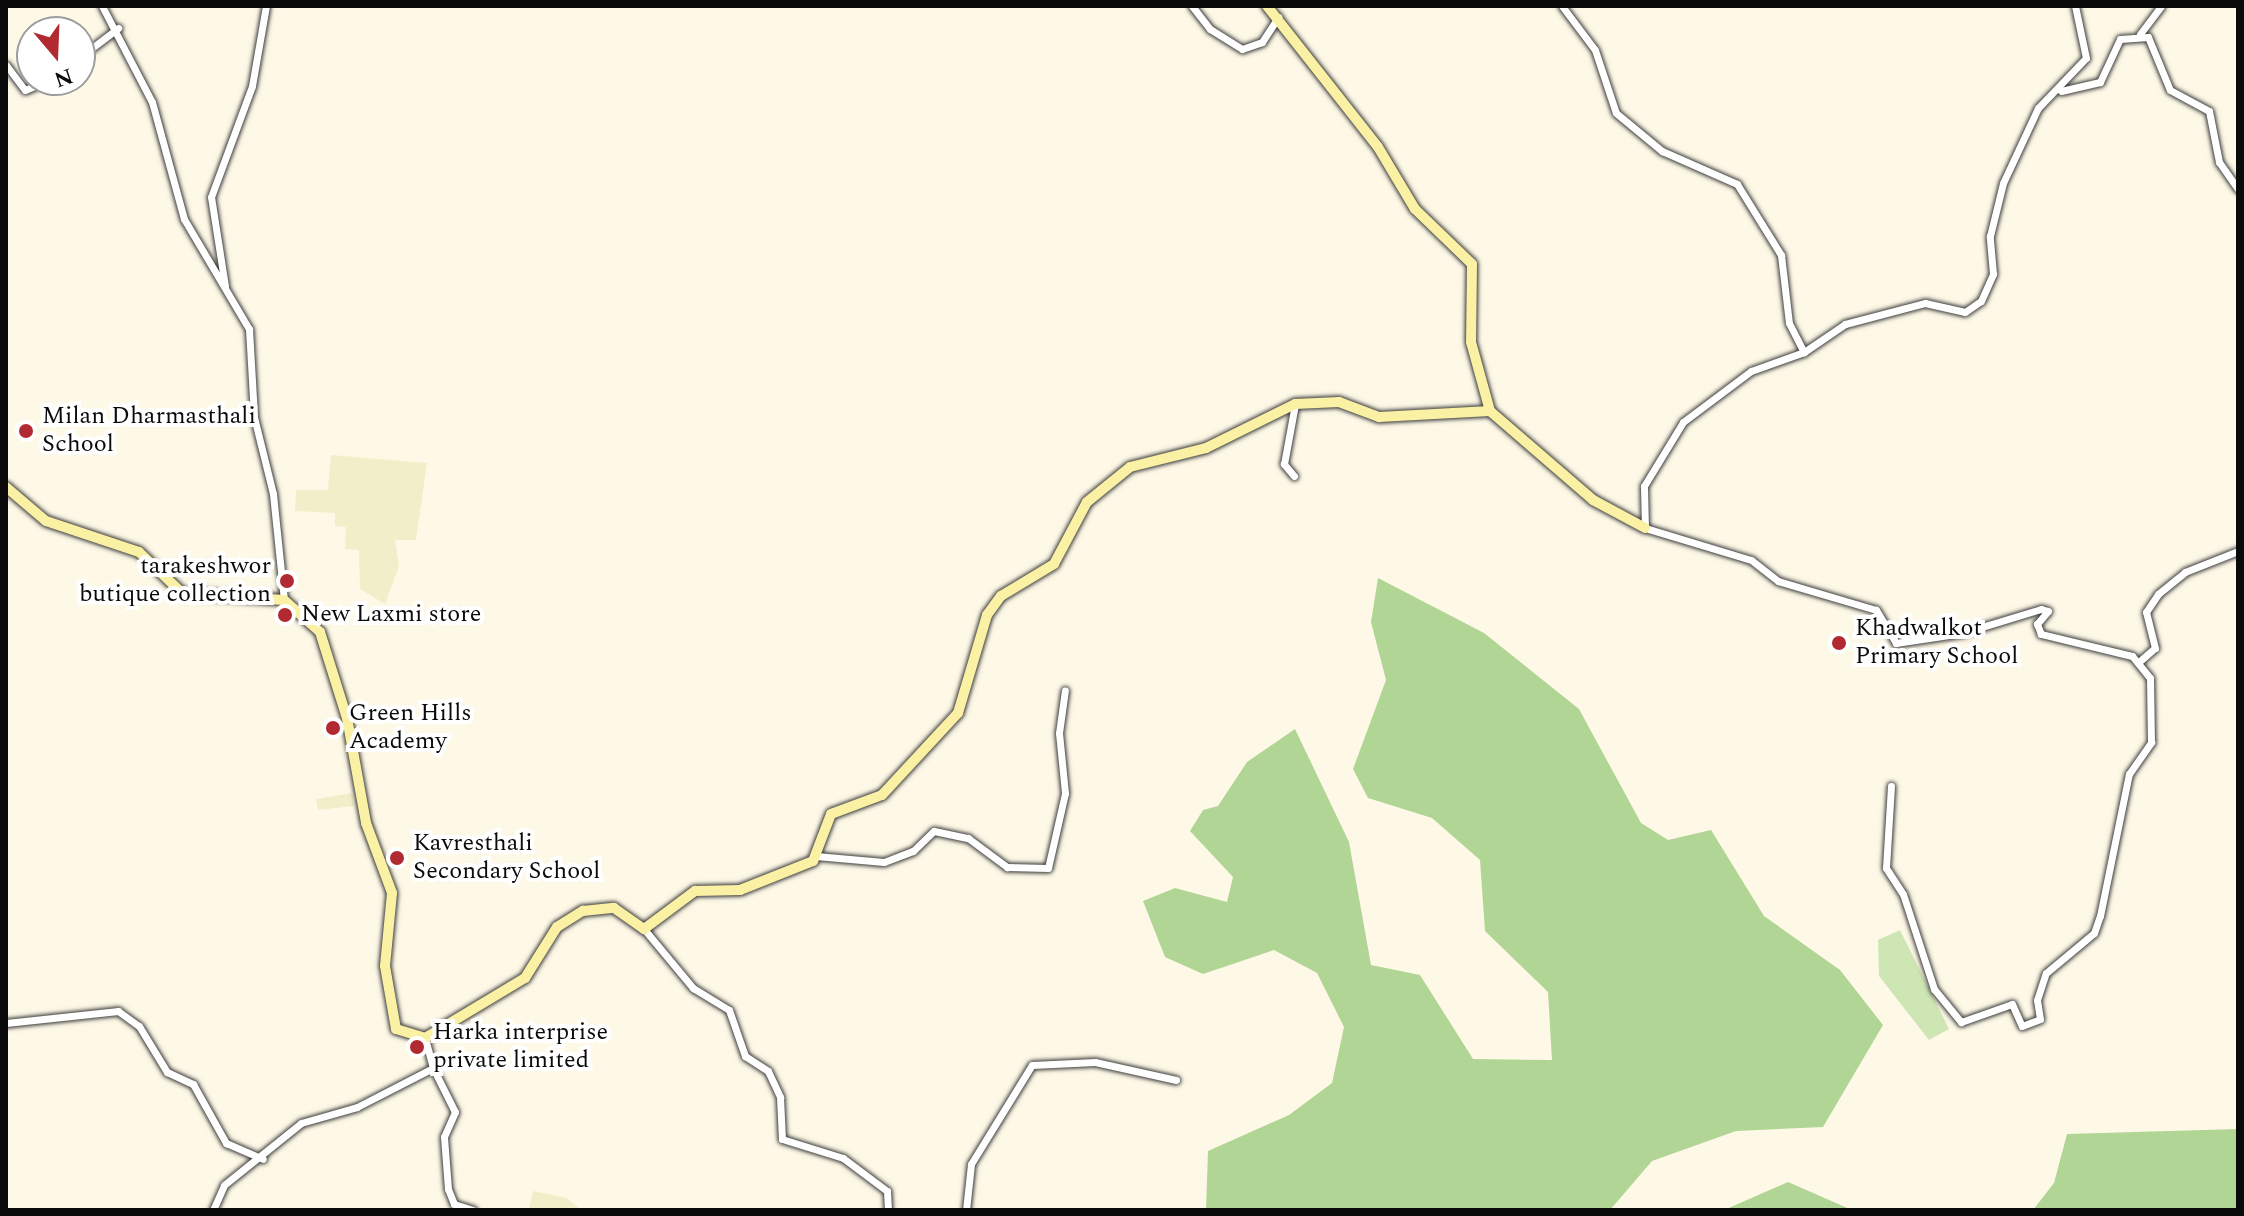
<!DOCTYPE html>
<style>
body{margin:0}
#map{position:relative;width:2244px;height:1216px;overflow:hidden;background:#fef9e7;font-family:Spectral,serif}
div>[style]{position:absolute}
.farmland>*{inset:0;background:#f1eeca}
.green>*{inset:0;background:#cee5b4}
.forest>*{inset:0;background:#b1d594}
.roads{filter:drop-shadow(0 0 2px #3d3d3d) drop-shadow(0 0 2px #3d3d3d)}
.street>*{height:7px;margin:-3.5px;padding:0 3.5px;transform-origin:3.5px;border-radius:3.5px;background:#fff}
.secondary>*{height:10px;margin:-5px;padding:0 5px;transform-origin:5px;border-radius:5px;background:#fbf1a5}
.dots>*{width:22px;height:22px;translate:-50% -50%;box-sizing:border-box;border:4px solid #fff;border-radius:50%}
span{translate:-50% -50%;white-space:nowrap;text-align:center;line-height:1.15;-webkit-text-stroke:8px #fff;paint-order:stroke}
.poi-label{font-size:24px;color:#0a0a0a}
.left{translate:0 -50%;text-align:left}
.right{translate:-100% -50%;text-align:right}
.frame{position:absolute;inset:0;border:8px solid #0a0a0a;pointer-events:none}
.north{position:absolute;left:16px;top:16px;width:80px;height:80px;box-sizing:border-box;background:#fff;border:2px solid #9d9d9d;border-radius:50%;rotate:161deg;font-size:22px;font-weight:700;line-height:32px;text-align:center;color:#0a0a0a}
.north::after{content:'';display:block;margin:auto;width:28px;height:36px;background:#b12a31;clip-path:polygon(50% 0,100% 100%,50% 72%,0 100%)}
</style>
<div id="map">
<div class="farmland">
<div style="clip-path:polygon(331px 455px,427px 463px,416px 540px,395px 540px,399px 566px,385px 604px,360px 589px,359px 550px,345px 549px,346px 527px,335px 526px,335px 513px,295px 511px,296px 490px,328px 490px)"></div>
<div style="clip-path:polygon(352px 793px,354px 806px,318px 810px,316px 799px)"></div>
<div style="clip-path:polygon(533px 1191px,567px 1198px,581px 1210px,529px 1210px)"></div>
</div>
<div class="green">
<div style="clip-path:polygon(1900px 930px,1949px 1029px,1929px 1040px,1879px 976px,1878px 940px)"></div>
</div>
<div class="forest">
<div style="clip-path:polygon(1378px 578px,1484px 633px,1579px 709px,1641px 823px,1668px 840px,1711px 830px,1764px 916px,1840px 970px,1883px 1025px,1823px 1127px,1736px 1131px,1652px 1161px,1610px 1210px,1206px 1210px,1208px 1151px,1289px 1115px,1332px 1083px,1344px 1027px,1317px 973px,1274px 950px,1203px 974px,1165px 957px,1143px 901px,1175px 888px,1227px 902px,1233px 877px,1190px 831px,1203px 810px,1218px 806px,1247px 762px,1295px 729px,1349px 842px,1371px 965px,1420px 975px,1473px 1059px,1552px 1060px,1548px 992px,1485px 931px,1480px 860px,1432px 818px,1368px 798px,1353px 769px,1386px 680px,1371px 622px)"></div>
<div style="clip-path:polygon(2238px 1129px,2238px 1210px,2033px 1210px,2054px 1183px,2067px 1134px)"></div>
<div style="clip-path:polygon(1788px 1182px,1852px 1210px,1724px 1210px)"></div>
</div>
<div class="roads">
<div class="street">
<div style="left:102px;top:6px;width:108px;rotate:62.5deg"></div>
<div style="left:152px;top:102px;width:121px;rotate:74.7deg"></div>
<div style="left:184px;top:219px;width:128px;rotate:59.4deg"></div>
<div style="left:249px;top:329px;width:88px;rotate:86.7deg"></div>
<div style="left:254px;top:417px;width:79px;rotate:76.1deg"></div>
<div style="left:273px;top:494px;width:107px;rotate:84.1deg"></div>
<div style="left:1192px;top:6px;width:29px;rotate:52deg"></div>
<div style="left:1210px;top:29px;width:38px;rotate:32deg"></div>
<div style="left:1242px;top:49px;width:21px;rotate:-19deg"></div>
<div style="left:1262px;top:42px;width:30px;rotate:-57deg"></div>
<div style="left:1562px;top:6px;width:55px;rotate:53.1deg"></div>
<div style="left:1595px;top:50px;width:66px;rotate:71.6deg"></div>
<div style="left:1616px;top:113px;width:60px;rotate:39.6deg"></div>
<div style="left:1662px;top:151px;width:82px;rotate:23.7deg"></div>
<div style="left:1737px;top:184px;width:84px;rotate:58.2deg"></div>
<div style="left:1781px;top:255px;width:68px;rotate:83.3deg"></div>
<div style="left:1789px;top:323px;width:33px;rotate:63deg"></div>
<div style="left:2140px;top:34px;width:35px;rotate:-53deg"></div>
<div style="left:80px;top:57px;width:48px;rotate:-37.3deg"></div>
<div style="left:6px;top:65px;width:31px;rotate:53deg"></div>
<div style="left:25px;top:90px;width:25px;rotate:-23deg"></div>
<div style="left:2061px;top:91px;width:40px;rotate:-13deg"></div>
<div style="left:2100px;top:82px;width:47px;rotate:-65.1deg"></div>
<div style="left:2120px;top:39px;width:28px;rotate:-4deg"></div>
<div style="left:2148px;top:37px;width:57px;rotate:67.5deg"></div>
<div style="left:2170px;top:90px;width:44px;rotate:28.3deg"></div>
<div style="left:2209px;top:111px;width:52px;rotate:78.9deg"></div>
<div style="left:2219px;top:162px;width:33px;rotate:55deg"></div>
<div style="left:225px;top:286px;width:90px;rotate:-98.9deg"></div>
<div style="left:211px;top:197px;width:118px;rotate:-69.7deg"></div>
<div style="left:252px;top:86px;width:81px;rotate:-80.1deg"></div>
<div style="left:1294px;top:476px;width:16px;rotate:-130deg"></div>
<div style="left:1284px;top:464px;width:61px;rotate:-79.6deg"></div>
<div style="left:2141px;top:660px;width:18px;rotate:-41deg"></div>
<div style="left:2155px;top:648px;width:37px;rotate:-104deg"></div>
<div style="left:2146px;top:612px;width:22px;rotate:-56deg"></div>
<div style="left:2158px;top:594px;width:35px;rotate:-39deg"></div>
<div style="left:2185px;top:572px;width:57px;rotate:-21.6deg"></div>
<div style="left:1891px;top:786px;width:82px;rotate:93.5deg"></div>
<div style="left:1886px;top:868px;width:31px;rotate:57deg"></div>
<div style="left:1903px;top:894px;width:100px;rotate:71.9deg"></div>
<div style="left:1934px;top:989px;width:43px;rotate:50.7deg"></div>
<div style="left:1961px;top:1022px;width:54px;rotate:-19.4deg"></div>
<div style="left:2012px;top:1004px;width:24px;rotate:66deg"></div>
<div style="left:2022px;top:1026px;width:19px;rotate:-21deg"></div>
<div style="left:2040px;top:1019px;width:19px;rotate:-99deg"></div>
<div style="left:2037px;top:1000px;width:28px;rotate:-72deg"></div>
<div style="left:2046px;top:973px;width:62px;rotate:-39.8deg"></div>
<div style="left:2094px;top:933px;width:18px;rotate:-71deg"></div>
<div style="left:2100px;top:916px;width:145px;rotate:-78.5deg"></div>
<div style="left:2129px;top:774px;width:39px;rotate:-55deg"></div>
<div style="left:2151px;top:742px;width:64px;rotate:-90.9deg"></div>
<div style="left:2150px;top:678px;width:28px;rotate:-129deg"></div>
<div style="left:2132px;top:656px;width:94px;rotate:-166.4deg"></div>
<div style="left:2041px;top:634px;width:11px;rotate:-112deg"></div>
<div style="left:2037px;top:624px;width:17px;rotate:-50deg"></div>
<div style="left:2048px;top:611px;width:7px;rotate:-164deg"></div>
<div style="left:2041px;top:609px;width:83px;rotate:163.1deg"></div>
<div style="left:1962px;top:633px;width:67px;rotate:171.4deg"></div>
<div style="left:1896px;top:643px;width:39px;rotate:-121deg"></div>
<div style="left:1876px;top:610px;width:102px;rotate:-163.5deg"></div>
<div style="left:1778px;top:581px;width:34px;rotate:-142deg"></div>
<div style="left:1751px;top:560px;width:111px;rotate:-163.2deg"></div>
<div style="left:1645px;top:528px;width:42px;rotate:-91.4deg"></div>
<div style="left:1644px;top:486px;width:75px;rotate:-58.6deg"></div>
<div style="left:1683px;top:422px;width:85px;rotate:-36.9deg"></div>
<div style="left:1751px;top:371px;width:56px;rotate:-19.7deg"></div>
<div style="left:1804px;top:352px;width:50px;rotate:-34.3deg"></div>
<div style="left:1845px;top:324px;width:83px;rotate:-14.7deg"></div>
<div style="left:1925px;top:303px;width:41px;rotate:12.7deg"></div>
<div style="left:1965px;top:312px;width:19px;rotate:-35deg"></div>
<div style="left:1981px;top:301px;width:30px;rotate:-66deg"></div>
<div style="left:1993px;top:274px;width:38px;rotate:-95deg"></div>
<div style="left:1990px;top:236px;width:55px;rotate:-76.2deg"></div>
<div style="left:2003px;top:183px;width:83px;rotate:-65deg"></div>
<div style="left:2038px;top:108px;width:69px;rotate:-46.2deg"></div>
<div style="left:2086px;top:58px;width:53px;rotate:-101.9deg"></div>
<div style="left:816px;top:856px;width:68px;rotate:5deg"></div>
<div style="left:884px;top:862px;width:31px;rotate:-21deg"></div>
<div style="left:913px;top:851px;width:29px;rotate:-44deg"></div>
<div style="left:934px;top:831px;width:35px;rotate:12deg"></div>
<div style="left:968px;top:838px;width:49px;rotate:36.6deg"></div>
<div style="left:1007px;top:867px;width:41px;rotate:1.4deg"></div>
<div style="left:1048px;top:868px;width:77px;rotate:-77.2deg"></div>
<div style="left:1065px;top:793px;width:60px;rotate:-95.7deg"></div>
<div style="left:1059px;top:733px;width:43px;rotate:-82.1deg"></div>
<div style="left:644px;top:929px;width:77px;rotate:50.3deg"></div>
<div style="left:693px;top:988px;width:42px;rotate:31.4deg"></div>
<div style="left:729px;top:1010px;width:49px;rotate:70.8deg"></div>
<div style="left:745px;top:1056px;width:27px;rotate:33deg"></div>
<div style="left:768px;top:1071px;width:29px;rotate:65deg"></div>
<div style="left:780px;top:1097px;width:42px;rotate:87.3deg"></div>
<div style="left:782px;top:1139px;width:64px;rotate:17.3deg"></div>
<div style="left:843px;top:1158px;width:55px;rotate:36.9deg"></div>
<div style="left:887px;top:1191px;width:19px;rotate:87deg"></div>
<div style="left:6px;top:1023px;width:113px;rotate:-6.1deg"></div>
<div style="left:118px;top:1011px;width:26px;rotate:36deg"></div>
<div style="left:139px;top:1026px;width:54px;rotate:58.7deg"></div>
<div style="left:167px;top:1072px;width:29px;rotate:25deg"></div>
<div style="left:193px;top:1084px;width:68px;rotate:60.8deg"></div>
<div style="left:226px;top:1143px;width:40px;rotate:23.4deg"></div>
<div style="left:433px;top:1068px;width:49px;rotate:63.4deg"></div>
<div style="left:455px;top:1112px;width:27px;rotate:114deg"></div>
<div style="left:444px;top:1137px;width:52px;rotate:85.6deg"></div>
<div style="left:448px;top:1189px;width:16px;rotate:68deg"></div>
<div style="left:454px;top:1204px;width:20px;rotate:18deg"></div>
<div style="left:213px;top:1210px;width:27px;rotate:-66deg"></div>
<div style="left:224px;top:1185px;width:99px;rotate:-38.8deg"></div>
<div style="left:301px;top:1123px;width:58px;rotate:-15.9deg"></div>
<div style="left:357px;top:1107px;width:85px;rotate:-27.2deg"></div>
<div style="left:433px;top:1068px;width:31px;rotate:-105deg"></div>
<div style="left:966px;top:1210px;width:46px;rotate:-83.8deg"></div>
<div style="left:971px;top:1164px;width:116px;rotate:-58.4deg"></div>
<div style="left:1032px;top:1065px;width:63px;rotate:-2.7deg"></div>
<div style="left:1095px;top:1062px;width:83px;rotate:12.5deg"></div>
</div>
<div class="secondary">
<div style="left:1267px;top:6px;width:179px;rotate:51.8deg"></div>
<div style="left:1378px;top:147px;width:72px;rotate:59.2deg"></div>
<div style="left:1415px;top:209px;width:79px;rotate:44deg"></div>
<div style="left:1472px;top:264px;width:78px;rotate:90.7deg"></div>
<div style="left:1471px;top:342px;width:72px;rotate:74.6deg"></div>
<div style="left:1490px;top:411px;width:136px;rotate:40.8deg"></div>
<div style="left:1593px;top:500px;width:59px;rotate:28.3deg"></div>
<div style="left:6px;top:487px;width:52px;rotate:40.4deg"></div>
<div style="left:46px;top:521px;width:98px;rotate:18.4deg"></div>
<div style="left:139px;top:552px;width:59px;rotate:43.6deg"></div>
<div style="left:182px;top:593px;width:102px;rotate:3.9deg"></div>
<div style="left:284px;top:600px;width:48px;rotate:41.6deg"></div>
<div style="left:320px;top:632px;width:90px;rotate:72.6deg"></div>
<div style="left:347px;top:718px;width:107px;rotate:79.7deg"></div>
<div style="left:366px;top:823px;width:75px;rotate:69.6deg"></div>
<div style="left:392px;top:893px;width:73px;rotate:95.5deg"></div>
<div style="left:385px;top:966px;width:64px;rotate:80.1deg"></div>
<div style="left:396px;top:1029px;width:30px;rotate:17deg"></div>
<div style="left:425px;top:1038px;width:117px;rotate:-31deg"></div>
<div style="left:525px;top:978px;width:60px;rotate:-57.9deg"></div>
<div style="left:557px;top:927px;width:31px;rotate:-32deg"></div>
<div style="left:583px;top:911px;width:31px;rotate:-6deg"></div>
<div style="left:614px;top:908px;width:37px;rotate:35deg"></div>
<div style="left:644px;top:929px;width:64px;rotate:-36.7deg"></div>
<div style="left:695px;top:891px;width:45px;rotate:-1.3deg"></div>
<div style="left:740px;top:890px;width:79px;rotate:-21.7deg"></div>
<div style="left:813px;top:861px;width:50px;rotate:-69deg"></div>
<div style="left:831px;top:814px;width:54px;rotate:-20.4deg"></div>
<div style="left:882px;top:795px;width:112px;rotate:-47.2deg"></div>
<div style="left:958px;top:713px;width:102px;rotate:-73.5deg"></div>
<div style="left:987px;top:615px;width:24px;rotate:-54deg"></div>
<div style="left:1001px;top:596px;width:62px;rotate:-31.1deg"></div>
<div style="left:1054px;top:564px;width:70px;rotate:-62deg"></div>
<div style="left:1087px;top:502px;width:55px;rotate:-39.1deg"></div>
<div style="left:1130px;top:467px;width:78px;rotate:-14deg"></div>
<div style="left:1206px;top:448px;width:99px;rotate:-26.3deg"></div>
<div style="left:1295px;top:404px;width:44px;rotate:-2.6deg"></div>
<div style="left:1339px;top:402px;width:43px;rotate:20.6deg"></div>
<div style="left:1379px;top:417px;width:111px;rotate:-3.1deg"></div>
</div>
</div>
<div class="dots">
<div style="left:26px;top:431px;background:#b12a31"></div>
<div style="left:287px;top:581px;background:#b12a31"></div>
<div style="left:285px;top:615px;background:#b12a31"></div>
<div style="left:1839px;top:643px;background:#b12a31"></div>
<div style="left:333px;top:728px;background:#b12a31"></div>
<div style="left:397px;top:858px;background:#b12a31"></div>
<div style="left:417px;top:1047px;background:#b12a31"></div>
</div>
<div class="poi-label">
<span class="left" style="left:42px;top:431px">Milan Dharmasthali<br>School</span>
<span class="right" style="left:271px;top:581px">tarakeshwor<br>butique collection</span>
<span class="left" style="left:301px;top:615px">New Laxmi store</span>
<span class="left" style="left:1855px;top:643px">Khadwalkot<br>Primary School</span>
<span class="left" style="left:349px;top:728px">Green Hills<br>Academy</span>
<span class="left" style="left:413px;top:858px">Kavresthali<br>Secondary School</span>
<span class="left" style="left:433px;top:1047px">Harka interprise<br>private limited</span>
</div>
<div class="frame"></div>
<div class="north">N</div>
</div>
